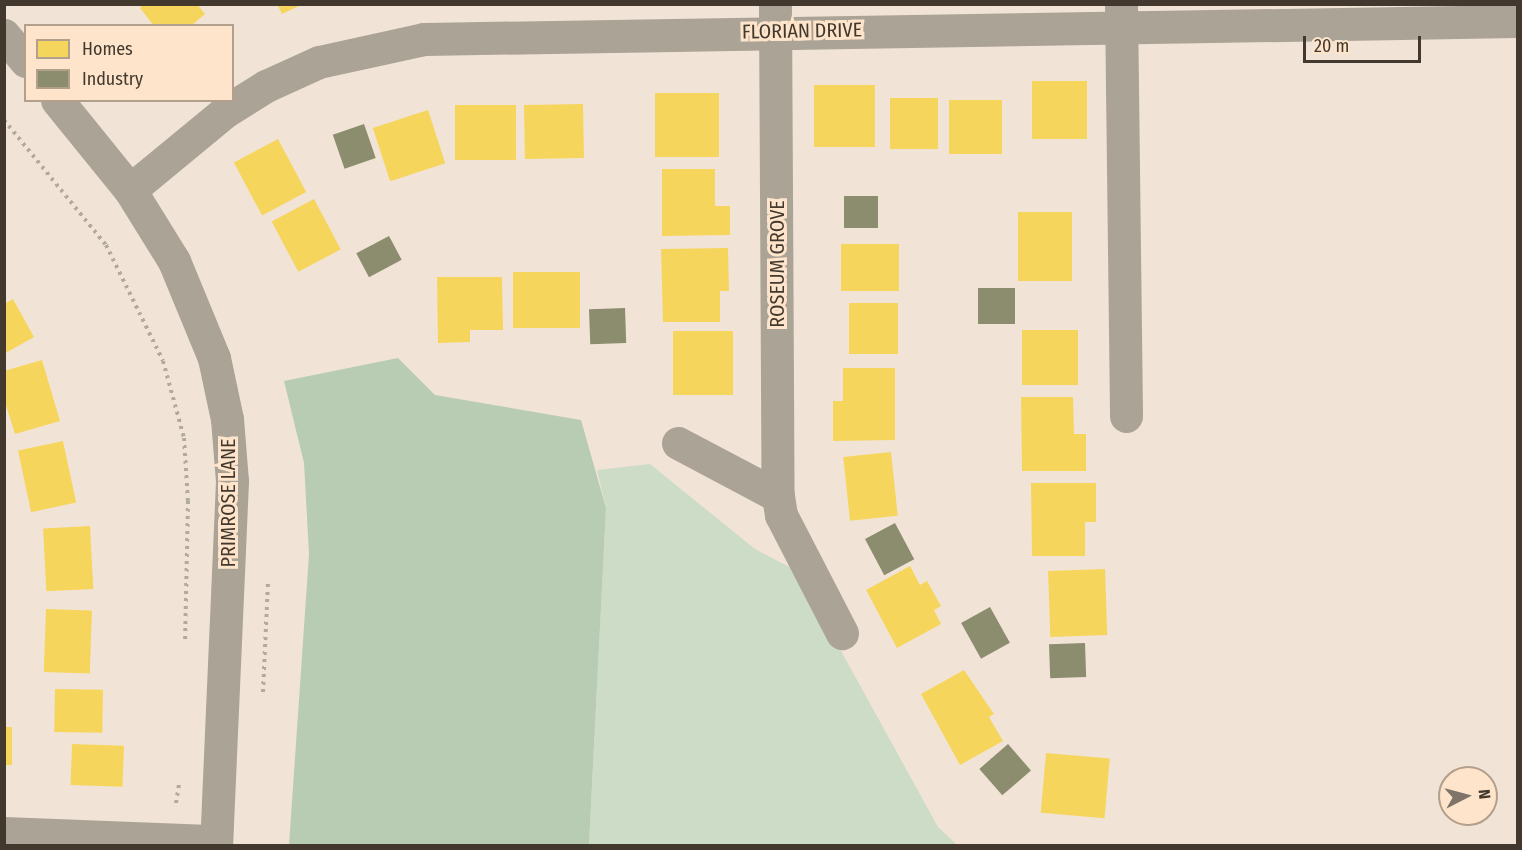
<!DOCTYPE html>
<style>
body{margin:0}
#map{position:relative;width:1522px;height:850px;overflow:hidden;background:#f1e4d6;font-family:"Fira Sans Condensed",sans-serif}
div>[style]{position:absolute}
.green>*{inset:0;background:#ccdcc7}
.forest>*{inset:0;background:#b8ccb4}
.homes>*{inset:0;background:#f6d55c;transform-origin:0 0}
.industry>*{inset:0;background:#8c8c6e;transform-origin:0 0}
.path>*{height:4px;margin-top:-2px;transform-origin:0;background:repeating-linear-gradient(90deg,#b2aa9f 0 3px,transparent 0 7.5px)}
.minor>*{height:33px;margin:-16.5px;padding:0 16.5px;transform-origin:16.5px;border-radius:16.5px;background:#aba396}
span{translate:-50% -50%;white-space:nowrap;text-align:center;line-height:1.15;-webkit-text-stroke:6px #fde4ca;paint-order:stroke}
.street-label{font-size:20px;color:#42382e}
.frame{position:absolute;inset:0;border:6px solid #42382e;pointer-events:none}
.legend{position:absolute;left:24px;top:24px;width:210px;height:78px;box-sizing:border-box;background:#fde4ca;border:2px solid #b29f8c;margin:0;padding:8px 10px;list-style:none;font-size:18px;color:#42382e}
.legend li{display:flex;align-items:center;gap:12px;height:30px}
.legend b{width:30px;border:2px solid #b29f8c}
.north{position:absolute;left:1438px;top:766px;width:60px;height:60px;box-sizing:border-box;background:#fde4ca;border:2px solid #b29f8c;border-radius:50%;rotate:84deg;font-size:16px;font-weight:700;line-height:24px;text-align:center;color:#42382e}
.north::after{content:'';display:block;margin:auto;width:21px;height:27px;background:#7f7469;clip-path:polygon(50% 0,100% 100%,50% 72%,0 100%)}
.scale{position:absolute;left:1303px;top:36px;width:118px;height:27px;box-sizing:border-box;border:3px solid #42382e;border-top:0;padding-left:8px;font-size:18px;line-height:21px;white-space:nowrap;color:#42382e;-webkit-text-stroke:4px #fde4ca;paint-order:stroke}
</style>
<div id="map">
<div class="green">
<div style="clip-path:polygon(650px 464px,755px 549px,797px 571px,938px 827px,957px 845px,589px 846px,606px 508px,597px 470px)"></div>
</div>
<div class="forest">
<div style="clip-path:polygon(398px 358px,435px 395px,581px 420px,606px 508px,589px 845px,289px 845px,309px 554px,304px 463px,284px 381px)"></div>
</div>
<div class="homes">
<div style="clip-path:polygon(144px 4px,197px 4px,205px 14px,191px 26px,154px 26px,140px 8px)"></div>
<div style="clip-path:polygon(277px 4px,303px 4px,282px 14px)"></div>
<div style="left:1032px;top:81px;width:55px;height:58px"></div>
<div style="left:814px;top:85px;width:61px;height:62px"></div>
<div style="left:655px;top:93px;width:64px;height:64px"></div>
<div style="left:890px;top:98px;width:48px;height:51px"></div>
<div style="left:949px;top:100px;width:53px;height:54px"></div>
<div style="left:583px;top:104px;width:54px;height:59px;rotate:89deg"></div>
<div style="left:455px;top:105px;width:61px;height:55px"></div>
<div style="left:428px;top:110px;width:56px;height:58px;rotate:72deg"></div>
<div style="left:278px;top:139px;width:60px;height:50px;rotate:62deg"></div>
<div style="clip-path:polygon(662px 169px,715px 169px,715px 206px,730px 206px,730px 235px,662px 236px)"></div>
<div style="left:314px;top:199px;width:57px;height:48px;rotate:62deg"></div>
<div style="left:1018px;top:212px;width:54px;height:69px"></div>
<div style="left:899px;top:244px;width:47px;height:58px;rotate:90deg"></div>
<div style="clip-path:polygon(728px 248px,729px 291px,720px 291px,720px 322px,663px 322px,661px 249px)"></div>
<div style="left:513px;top:272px;width:67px;height:56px"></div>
<div style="clip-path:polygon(437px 277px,502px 277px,503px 330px,470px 330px,470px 342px,438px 343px)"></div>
<div style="clip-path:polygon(13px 299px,34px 337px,4px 354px,4px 304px)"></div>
<div style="left:898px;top:303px;width:51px;height:49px;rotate:90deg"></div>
<div style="left:1022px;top:330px;width:56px;height:55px"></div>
<div style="left:673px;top:331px;width:60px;height:64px"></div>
<div style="clip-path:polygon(42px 360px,60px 421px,15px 434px,4px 399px,4px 371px)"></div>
<div style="clip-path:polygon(843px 368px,895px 368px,895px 440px,833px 441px,833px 401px,843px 401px)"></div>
<div style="clip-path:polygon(1021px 397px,1073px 397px,1074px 434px,1086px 434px,1086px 471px,1022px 471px)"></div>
<div style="left:63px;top:441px;width:63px;height:46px;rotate:78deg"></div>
<div style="left:891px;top:452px;width:64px;height:48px;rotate:84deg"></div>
<div style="clip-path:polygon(1031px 483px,1096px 483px,1096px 522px,1085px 522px,1085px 556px,1032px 556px)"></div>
<div style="left:90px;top:526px;width:63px;height:47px;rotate:87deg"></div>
<div style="clip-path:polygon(910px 566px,920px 585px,927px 581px,941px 606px,934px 610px,941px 624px,897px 648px,866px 590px)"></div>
<div style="left:1105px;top:569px;width:66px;height:57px;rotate:88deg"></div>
<div style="left:46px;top:609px;width:46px;height:63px;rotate:2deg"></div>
<div style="clip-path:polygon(964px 670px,994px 714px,989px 717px,1003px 741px,960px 765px,921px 694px)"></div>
<div style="left:55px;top:689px;width:48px;height:43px;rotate:1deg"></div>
<div style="left:4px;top:727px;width:8px;height:38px"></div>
<div style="left:72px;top:744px;width:52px;height:41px;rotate:2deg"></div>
<div style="left:1046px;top:753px;width:64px;height:60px;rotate:5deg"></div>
</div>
<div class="industry">
<div style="left:364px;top:124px;width:36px;height:33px;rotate:71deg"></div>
<div style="left:844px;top:196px;width:34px;height:32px"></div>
<div style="left:389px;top:236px;width:27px;height:37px;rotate:62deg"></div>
<div style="left:978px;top:288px;width:37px;height:36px"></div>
<div style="left:625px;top:308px;width:35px;height:36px;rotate:88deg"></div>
<div style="left:895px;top:523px;width:41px;height:34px;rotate:62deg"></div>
<div style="left:990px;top:607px;width:41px;height:33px;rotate:61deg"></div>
<div style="left:1085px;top:643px;width:34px;height:36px;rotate:88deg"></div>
<div style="left:1008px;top:744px;width:35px;height:38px;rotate:49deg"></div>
</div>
<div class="path">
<div style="left:4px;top:120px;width:161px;rotate:50.8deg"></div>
<div style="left:106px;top:245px;width:129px;rotate:63.8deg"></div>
<div style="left:163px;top:361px;width:80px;rotate:74.7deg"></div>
<div style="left:184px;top:438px;width:63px;rotate:86.4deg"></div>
<div style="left:188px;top:501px;width:138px;rotate:91.2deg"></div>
<div style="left:263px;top:692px;width:109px;rotate:-87.4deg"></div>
<div style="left:176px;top:803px;width:19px;rotate:-81deg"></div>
</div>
<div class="minor">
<div style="left:775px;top:4px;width:492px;rotate:89.7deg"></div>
<div style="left:1121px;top:4px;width:412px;rotate:89.3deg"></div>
<div style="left:4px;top:35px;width:34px;rotate:50deg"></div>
<div style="left:57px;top:100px;width:116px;rotate:51deg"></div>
<div style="left:130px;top:190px;width:84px;rotate:58.2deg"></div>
<div style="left:174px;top:261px;width:105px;rotate:67.6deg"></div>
<div style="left:214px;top:358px;width:62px;rotate:78deg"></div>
<div style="left:227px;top:419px;width:62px;rotate:85.4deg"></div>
<div style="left:232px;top:481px;width:365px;rotate:92.5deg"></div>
<div style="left:130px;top:190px;width:124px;rotate:-39.5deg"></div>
<div style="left:226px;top:111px;width:47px;rotate:-32deg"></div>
<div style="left:266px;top:86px;width:58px;rotate:-24.4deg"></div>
<div style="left:319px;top:62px;width:107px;rotate:-12.4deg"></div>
<div style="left:424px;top:39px;width:1094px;rotate:-0.94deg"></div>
<div style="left:678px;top:443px;width:113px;rotate:27.9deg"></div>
<div style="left:778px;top:496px;width:19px;rotate:81deg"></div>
<div style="left:781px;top:515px;width:133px;rotate:62.7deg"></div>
<div style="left:4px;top:833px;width:212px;rotate:2.2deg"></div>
</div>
<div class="street-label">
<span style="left:802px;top:31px;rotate:-1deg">FLORIAN DRIVE</span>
<span style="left:777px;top:264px;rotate:-90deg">ROSEUM GROVE</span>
<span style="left:228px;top:503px;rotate:-90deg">PRIMROSE LANE</span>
</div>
<div class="frame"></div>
<ul class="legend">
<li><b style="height:16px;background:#f6d55c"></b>Homes</li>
<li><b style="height:16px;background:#8c8c6e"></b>Industry</li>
</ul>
<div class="north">N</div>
<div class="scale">20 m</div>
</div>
